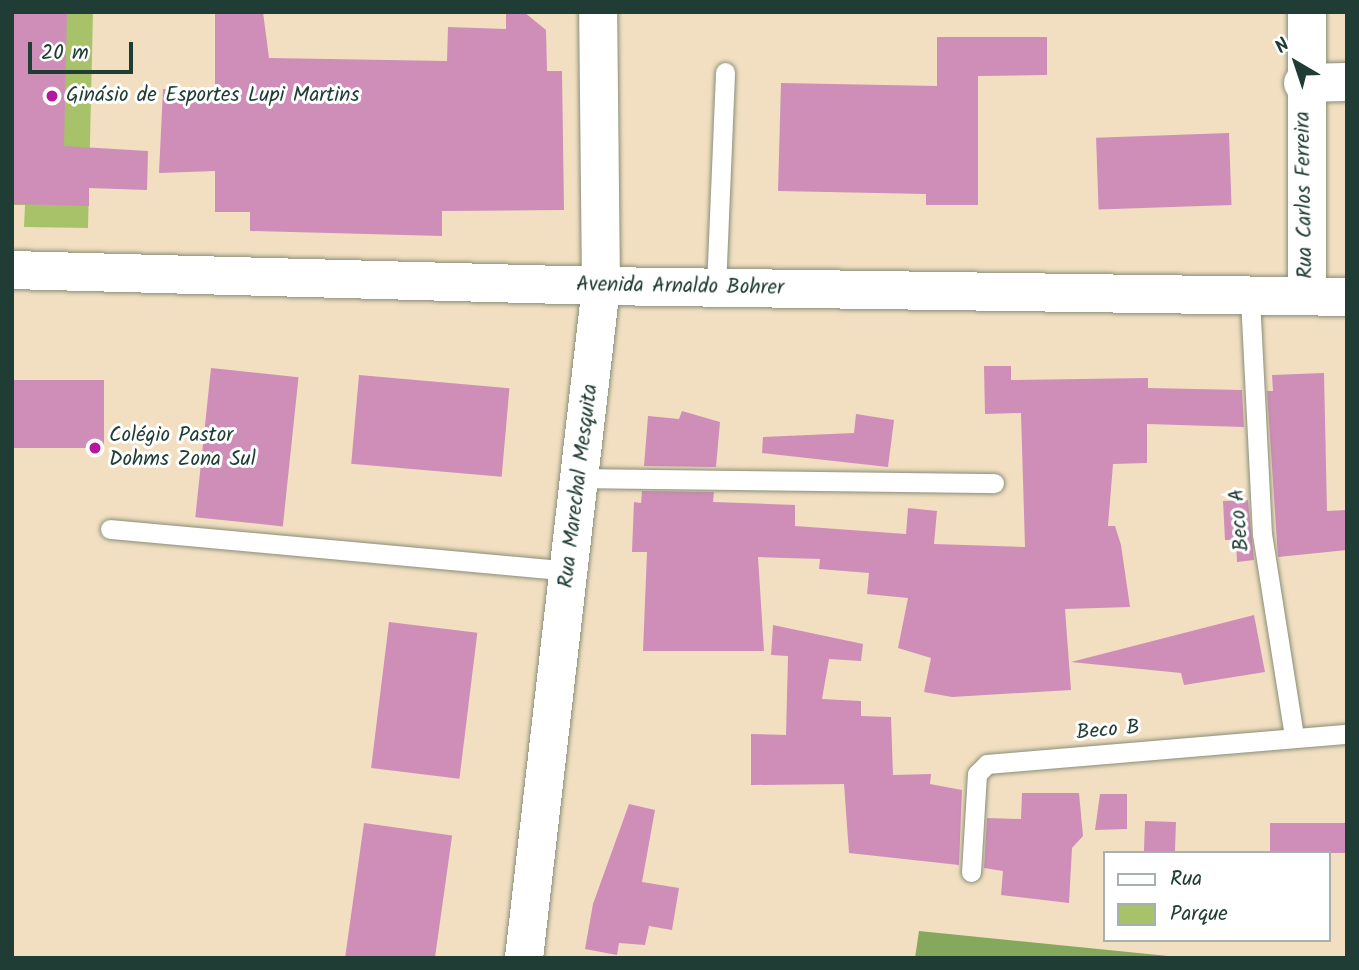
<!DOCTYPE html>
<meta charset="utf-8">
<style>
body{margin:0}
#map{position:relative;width:1359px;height:970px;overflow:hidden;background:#f2dfc1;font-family:Kalam,sans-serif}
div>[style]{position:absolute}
.green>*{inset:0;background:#a7c268}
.forest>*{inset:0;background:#85a85c}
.building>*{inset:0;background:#ce8eb8;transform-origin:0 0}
.roads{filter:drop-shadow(0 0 2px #888e7a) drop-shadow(0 0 2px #888e7a)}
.service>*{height:19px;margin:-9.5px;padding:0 9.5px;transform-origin:9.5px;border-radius:9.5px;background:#fff}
.minor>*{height:38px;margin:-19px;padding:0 19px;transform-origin:19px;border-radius:19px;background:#fff}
.tertiary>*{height:38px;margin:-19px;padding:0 19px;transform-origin:19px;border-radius:19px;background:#fff}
.dots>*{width:19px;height:19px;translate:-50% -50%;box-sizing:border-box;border:4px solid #fff;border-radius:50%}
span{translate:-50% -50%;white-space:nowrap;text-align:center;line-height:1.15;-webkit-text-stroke:6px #fff;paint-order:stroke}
.poi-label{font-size:21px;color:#1f3d34}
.left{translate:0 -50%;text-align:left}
.street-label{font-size:21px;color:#1f3d34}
.frame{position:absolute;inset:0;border:14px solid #1f3d34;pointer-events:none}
.legend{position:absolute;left:1103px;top:851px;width:228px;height:91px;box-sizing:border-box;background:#fff;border:2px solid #a5b1ae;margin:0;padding:9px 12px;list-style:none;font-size:21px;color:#1f3d34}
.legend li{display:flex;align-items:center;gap:14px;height:35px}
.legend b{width:35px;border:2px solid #a5b1ae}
.north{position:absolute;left:1261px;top:28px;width:70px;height:70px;-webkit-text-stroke:5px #fff;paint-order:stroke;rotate:321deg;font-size:19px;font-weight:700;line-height:28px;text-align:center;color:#1f3d34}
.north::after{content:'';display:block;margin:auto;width:24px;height:32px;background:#1f3d34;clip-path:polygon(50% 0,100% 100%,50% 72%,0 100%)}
.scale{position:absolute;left:28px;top:42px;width:105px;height:32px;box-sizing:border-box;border:4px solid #1f3d34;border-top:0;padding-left:9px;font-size:21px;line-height:24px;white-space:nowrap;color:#1f3d34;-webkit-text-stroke:5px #fff;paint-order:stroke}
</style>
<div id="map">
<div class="green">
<div style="clip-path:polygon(12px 12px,93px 12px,88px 228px,24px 227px,25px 205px,12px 205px)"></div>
</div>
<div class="forest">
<div style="clip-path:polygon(919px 931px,1188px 958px,915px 958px)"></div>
</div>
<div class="building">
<div style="clip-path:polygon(12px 12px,67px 12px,64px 146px,148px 151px,147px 190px,89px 188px,89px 206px,12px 204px)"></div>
<div style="clip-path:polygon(215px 12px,263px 12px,269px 58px,447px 61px,448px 27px,506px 29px,506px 12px,524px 12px,546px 30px,547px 71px,562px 71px,564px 210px,442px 211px,442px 236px,250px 231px,250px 212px,215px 212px,215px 171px,159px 173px,163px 89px,215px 92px)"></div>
<div style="clip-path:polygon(937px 37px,1047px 37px,1047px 75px,978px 76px,978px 205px,926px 205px,926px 194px,778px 191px,781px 83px,937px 86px)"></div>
<div style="left:1229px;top:133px;width:72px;height:133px;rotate:88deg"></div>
<div style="clip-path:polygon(984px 366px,1011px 366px,1011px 380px,1148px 378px,1148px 388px,1242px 390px,1244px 427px,1147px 424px,1147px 463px,1113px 464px,1108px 526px,1115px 526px,1121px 545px,1130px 607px,1065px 609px,1071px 690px,952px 697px,924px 692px,931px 658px,898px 648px,908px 598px,867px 594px,869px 573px,819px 569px,820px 559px,758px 557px,764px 651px,643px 651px,647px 552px,632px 552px,634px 502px,641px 503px,642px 491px,714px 492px,713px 502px,795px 505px,795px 526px,906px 534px,908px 508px,937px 511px,934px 544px,1025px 547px,1021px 413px,985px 414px)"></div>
<div style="left:211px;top:368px;width:88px;height:150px;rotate:6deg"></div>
<div style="clip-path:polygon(1324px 373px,1327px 511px,1347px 510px,1347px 550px,1278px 557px,1267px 391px,1273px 391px,1272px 375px)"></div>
<div style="left:359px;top:375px;width:151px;height:89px;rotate:5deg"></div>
<div style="left:12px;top:380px;width:92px;height:68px"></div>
<div style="clip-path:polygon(682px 411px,720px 422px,716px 467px,644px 466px,648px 416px,679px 419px)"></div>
<div style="clip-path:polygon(856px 414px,894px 420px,888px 467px,762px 453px,763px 437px,854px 433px)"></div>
<div style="clip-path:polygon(1248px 500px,1254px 560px,1237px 562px,1236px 540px,1225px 540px,1223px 501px)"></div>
<div style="clip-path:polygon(1254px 615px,1265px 672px,1184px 685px,1181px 673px,1071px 662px)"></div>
<div style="left:389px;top:622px;width:89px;height:147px;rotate:7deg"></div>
<div style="clip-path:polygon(773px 625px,863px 644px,861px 661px,829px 659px,822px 699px,861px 701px,861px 716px,891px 717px,893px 775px,931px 774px,930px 784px,962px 790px,959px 865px,849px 853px,844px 784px,751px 785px,751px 734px,786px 735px,788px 656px,771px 655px)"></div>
<div style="clip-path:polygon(1022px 793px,1079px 793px,1083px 836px,1072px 848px,1069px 903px,1001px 895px,1003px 871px,984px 868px,987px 818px,1021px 819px)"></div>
<div style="clip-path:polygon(1100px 794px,1127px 794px,1127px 829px,1095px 830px)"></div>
<div style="clip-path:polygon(629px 804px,655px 810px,642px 882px,679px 888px,672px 930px,649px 926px,645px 945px,619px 943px,617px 955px,585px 949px,593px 904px)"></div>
<div style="left:1145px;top:821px;width:31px;height:32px;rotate:2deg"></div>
<div style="left:364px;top:823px;width:89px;height:136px;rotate:8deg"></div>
<div style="left:1270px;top:823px;width:77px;height:30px"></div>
</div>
<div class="roads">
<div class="service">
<div style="left:716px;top:288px;width:216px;rotate:-87.6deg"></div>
<div style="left:1250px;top:298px;width:236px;rotate:87.1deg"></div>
<div style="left:1262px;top:534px;width:206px;rotate:81deg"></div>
<div style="left:582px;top:478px;width:412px;rotate:0.7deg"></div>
<div style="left:110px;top:529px;width:462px;rotate:5.2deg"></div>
<div style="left:971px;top:872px;width:98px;rotate:-86.5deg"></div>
<div style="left:977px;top:774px;width:14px;rotate:-45deg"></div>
<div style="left:987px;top:764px;width:361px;rotate:-4.8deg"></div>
</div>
<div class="minor">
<div style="left:1307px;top:12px;width:282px;rotate:90deg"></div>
<div style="left:1303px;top:83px;width:44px;rotate:-1.3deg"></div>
<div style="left:601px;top:286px;width:746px;rotate:0.84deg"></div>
</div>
<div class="tertiary">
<div style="left:12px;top:270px;width:589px;rotate:1.56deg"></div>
<div style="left:524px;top:958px;width:676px;rotate:-83.46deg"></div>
<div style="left:601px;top:286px;width:274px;rotate:-90.6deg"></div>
</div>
</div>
<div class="dots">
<div style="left:52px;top:96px;background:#b5179e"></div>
<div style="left:95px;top:448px;background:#b5179e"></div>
</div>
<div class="poi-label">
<span class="left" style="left:66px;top:96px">Ginásio de Esportes Lupi Martins</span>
<span class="left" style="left:109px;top:448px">Colégio Pastor<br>Dohms Zona Sul</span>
</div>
<div class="street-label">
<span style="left:1305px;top:195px;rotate:-91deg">Rua Carlos Ferreira</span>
<span style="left:680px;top:287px;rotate:1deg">Avenida Arnaldo Bohrer</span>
<span style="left:579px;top:486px;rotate:-83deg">Rua Marechal Mesquita</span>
<span style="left:1240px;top:520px;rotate:-95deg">Beco A</span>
<span style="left:1108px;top:731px;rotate:-5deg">Beco B</span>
</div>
<div class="frame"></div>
<ul class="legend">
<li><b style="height:9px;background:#fff"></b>Rua</li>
<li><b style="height:19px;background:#a7c268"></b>Parque</li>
</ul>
<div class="north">N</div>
<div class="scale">20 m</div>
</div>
